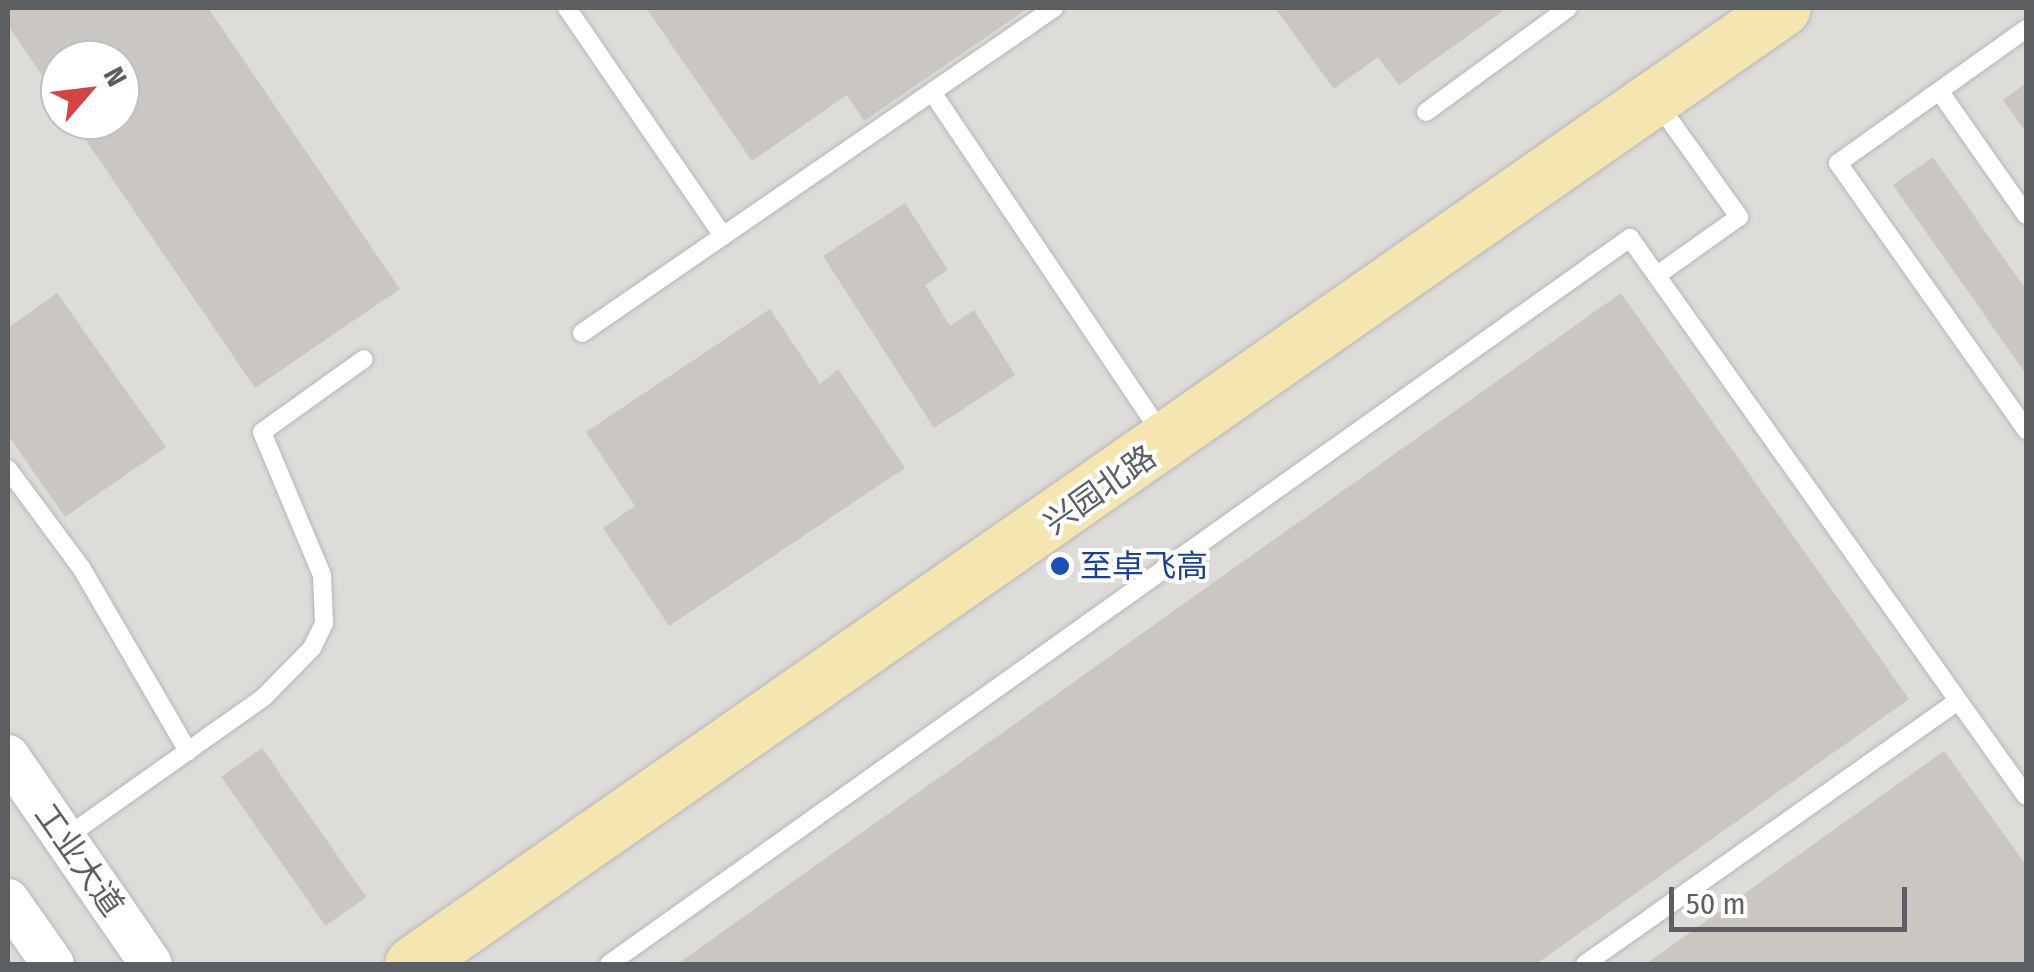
<!DOCTYPE html>
<meta charset="utf-8">
<style>
body{margin:0}
#map{position:relative;width:2034px;height:972px;overflow:hidden;background:#eceae3;font-family:"Fira Sans Condensed","Noto Sans SC",sans-serif}
div>[style]{position:absolute}
.industrial>*{inset:0;background:#dedcd8}
.building>*{inset:0;background:#cac7c2;transform-origin:0 0}
.roads{filter:drop-shadow(0 0 2px #b4b6b9) drop-shadow(0 0 2px #b4b6b9)}
.service>*{height:18px;margin:-9px;padding:0 9px;transform-origin:9px;border-radius:9px;background:#fff}
.tertiary>*{height:42px;margin:-21px;padding:0 21px;transform-origin:21px;border-radius:21px;background:#fff}
.primary>*{height:55px;margin:-27.5px;padding:0 27.5px;transform-origin:27.5px;border-radius:27.5px;background:#f5e5b0}
.dots>*{width:28px;height:28px;translate:-50% -50%;box-sizing:border-box;border:5px solid #fff;border-radius:50%}
span{translate:-50% -50%;white-space:nowrap;text-align:center;line-height:1.15;-webkit-text-stroke:8px #fff;paint-order:stroke}
.street-label{font-size:32px;color:#5b5f62}
.transit-label{font-size:32px;color:#164399}
.left{translate:0 -50%;text-align:left}
.frame{position:absolute;inset:0;border:10px solid #5b5f62;pointer-events:none}
.north{position:absolute;left:40px;top:40px;width:100px;height:100px;box-sizing:border-box;background:#fff;border:2px solid #bdbfc0;border-radius:50%;rotate:62deg;font-size:28px;font-weight:700;line-height:40px;text-align:center;color:#5b5f62}
.north::after{content:'';display:block;margin:auto;width:35px;height:45px;background:#d44442;clip-path:polygon(50% 0,100% 100%,50% 72%,0 100%)}
.scale{position:absolute;left:1669px;top:887px;width:238px;height:45px;box-sizing:border-box;border:5px solid #5b5f62;border-top:0;padding-left:12px;font-size:30px;line-height:35px;white-space:nowrap;color:#5b5f62;-webkit-text-stroke:8px #fff;paint-order:stroke}
</style>
<div id="map">
<div class="industrial">
<div style="clip-path:polygon(evenodd,8px 8px,2026px 8px,2026px 964px,8px 964px,8px 8px,60px 60px,120px 60px,120px 120px,60px 120px,60px 60px)"></div>
</div>
<div class="building">
<div style="clip-path:polygon(8px 8px,208px 8px,400px 289px,255px 388px,72px 120px,120px 120px,120px 60px,60px 60px,60px 102px,8px 25px)"></div>
<div style="clip-path:polygon(646px 8px,1028px 8px,864px 121px,847px 95px,752px 161px)"></div>
<div style="clip-path:polygon(1275px 8px,1507px 8px,1399px 85px,1378px 57px,1334px 89px)"></div>
<div style="clip-path:polygon(2026px 83px,2026px 133px,2003px 100px)"></div>
<div style="clip-path:polygon(1933px 157px,2026px 290px,2026px 374px,1893px 185px)"></div>
<div style="clip-path:polygon(905px 203px,948px 270px,925px 285px,950px 326px,974px 310px,1015px 375px,934px 428px,823px 256px)"></div>
<div style="clip-path:polygon(57px 293px,166px 447px,65px 517px,8px 435px,8px 328px)"></div>
<div style="clip-path:polygon(1621px 293px,1909px 699px,1536px 964px,677px 964px)"></div>
<div style="clip-path:polygon(770px 309px,820px 384px,838px 369px,905px 468px,669px 626px,603px 528px,635px 506px,586px 432px)"></div>
<div style="left:262px;top:748px;width:182px;height:50px;rotate:55deg"></div>
<div style="clip-path:polygon(1944px 751px,2026px 865px,2026px 964px,1646px 964px)"></div>
</div>
<div class="roads">
<div class="service">
<div style="left:567px;top:8px;width:276px;rotate:55.6deg"></div>
<div style="left:2026px;top:29px;width:231px;rotate:144.5deg"></div>
<div style="left:1838px;top:163px;width:327px;rotate:54.8deg"></div>
<div style="left:932px;top:92px;width:414px;rotate:56.1deg"></div>
<div style="left:1940px;top:92px;width:150px;rotate:55deg"></div>
<div style="left:1656px;top:101px;width:143px;rotate:54.4deg"></div>
<div style="left:1739px;top:217px;width:100px;rotate:144.7deg"></div>
<div style="left:1426px;top:112px;width:176px;rotate:-36.2deg"></div>
<div style="left:582px;top:333px;width:573px;rotate:-34.55deg"></div>
<div style="left:8px;top:469px;width:124px;rotate:53.5deg"></div>
<div style="left:82px;top:569px;width:211px;rotate:59.8deg"></div>
<div style="left:65px;top:838px;width:244px;rotate:-35.3deg"></div>
<div style="left:264px;top:697px;width:69px;rotate:-45.6deg"></div>
<div style="left:312px;top:648px;width:28px;rotate:-64deg"></div>
<div style="left:324px;top:623px;width:48px;rotate:-92.4deg"></div>
<div style="left:322px;top:575px;width:155px;rotate:-112.8deg"></div>
<div style="left:262px;top:432px;width:125px;rotate:-35.6deg"></div>
<div style="left:609px;top:964px;width:1253px;rotate:-35.42deg"></div>
<div style="left:1630px;top:238px;width:684px;rotate:54.64deg"></div>
<div style="left:1585px;top:964px;width:456px;rotate:-35.2deg"></div>
</div>
<div class="tertiary">
<div style="left:8px;top:756px;width:252px;rotate:55.5deg"></div>
<div style="left:8px;top:900px;width:78px;rotate:54.9deg"></div>
</div>
<div class="primary">
<div style="left:412px;top:964px;width:1671px;rotate:-34.89deg"></div>
</div>
</div>
<div class="dots">
<div style="left:1060px;top:566px;background:#1a4fb4"></div>
</div>
<div class="street-label">
<span style="left:1100px;top:490px;rotate:-35deg">兴园北路</span>
<span style="left:79px;top:860px;rotate:55deg">工业大道</span>
</div>
<div class="transit-label">
<span class="left" style="left:1080px;top:566px">至卓飞高</span>
</div>
<div class="frame"></div>
<div class="north">N</div>
<div class="scale">50 m</div>
</div>
